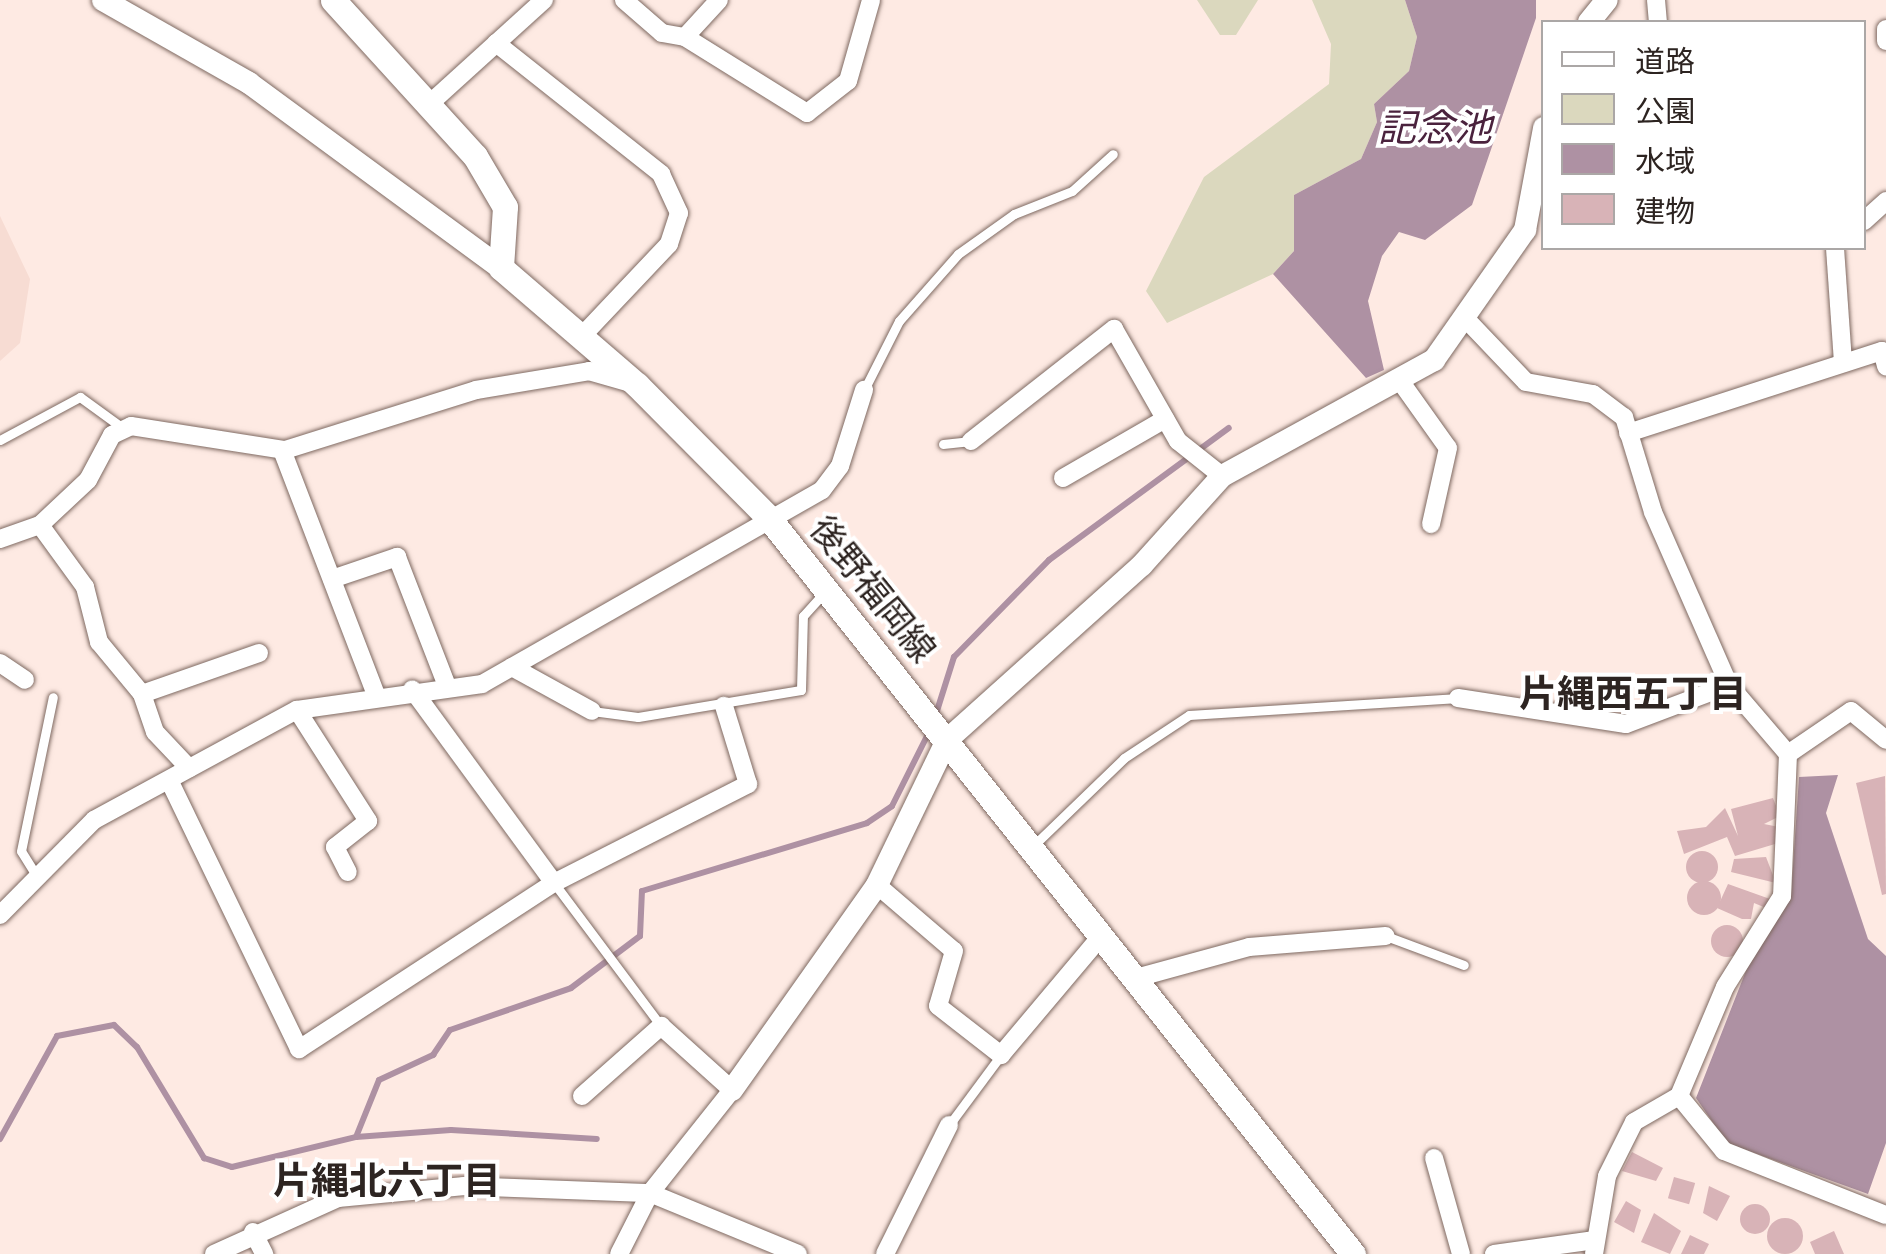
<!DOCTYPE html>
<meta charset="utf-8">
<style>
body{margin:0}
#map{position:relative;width:1886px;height:1254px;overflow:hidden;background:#feeae3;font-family:"Roboto Condensed","Noto Sans JP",sans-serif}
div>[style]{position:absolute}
.built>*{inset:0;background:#f7dcd3}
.green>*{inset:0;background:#dbd8be}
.water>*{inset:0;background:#ae91a3}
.stream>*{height:6px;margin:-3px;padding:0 3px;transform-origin:3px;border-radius:3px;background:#ae91a3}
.building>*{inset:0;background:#d8b3b7;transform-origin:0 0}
.round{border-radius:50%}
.roads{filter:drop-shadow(0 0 2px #7e6961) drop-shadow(0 0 2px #7e6961)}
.service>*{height:9px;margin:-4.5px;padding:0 4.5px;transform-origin:4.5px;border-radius:4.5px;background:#fff}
.minor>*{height:18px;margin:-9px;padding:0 9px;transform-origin:9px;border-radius:9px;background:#fff}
.tertiary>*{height:22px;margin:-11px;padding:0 11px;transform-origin:11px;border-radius:11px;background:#fff}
.secondary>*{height:25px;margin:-12.5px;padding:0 12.5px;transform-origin:12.5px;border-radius:12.5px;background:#fff}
span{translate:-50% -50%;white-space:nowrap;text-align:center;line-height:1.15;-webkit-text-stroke:8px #fff;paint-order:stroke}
.street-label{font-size:35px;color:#2d2421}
.water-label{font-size:38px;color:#4a223d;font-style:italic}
.neighbourhood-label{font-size:38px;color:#2d2421;font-weight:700}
.legend{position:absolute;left:1541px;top:20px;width:325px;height:230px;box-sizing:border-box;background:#fff;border:2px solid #aba7a6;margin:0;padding:12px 18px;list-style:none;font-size:30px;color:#2d2421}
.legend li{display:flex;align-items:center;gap:20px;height:50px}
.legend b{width:50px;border:2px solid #aba7a6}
</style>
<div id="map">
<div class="built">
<div style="clip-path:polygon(0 216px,30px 279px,20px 343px,0 361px)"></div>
</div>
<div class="green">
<div style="clip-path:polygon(1197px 0,1258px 0,1236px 35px,1220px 35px)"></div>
<div style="clip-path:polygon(1312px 0,1405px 0,1417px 37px,1409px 71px,1374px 104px,1377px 122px,1361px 159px,1294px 195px,1294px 251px,1273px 274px,1167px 323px,1146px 291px,1204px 177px,1329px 84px,1331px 44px)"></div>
</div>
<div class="water">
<div style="clip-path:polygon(1405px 0,1536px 0,1536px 18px,1472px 205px,1425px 240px,1399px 232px,1382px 256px,1368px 301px,1384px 370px,1366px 378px,1273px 274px,1294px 251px,1294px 195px,1361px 159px,1377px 122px,1374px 104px,1409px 71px,1417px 37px)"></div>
<div style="clip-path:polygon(1838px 775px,1826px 813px,1868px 939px,1886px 956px,1886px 1143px,1868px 1194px,1727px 1143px,1696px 1098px,1753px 953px,1791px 896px,1799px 777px)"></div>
</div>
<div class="stream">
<div style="left:936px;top:714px;width:60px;rotate:-72.5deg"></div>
<div style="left:954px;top:657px;width:136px;rotate:-45.6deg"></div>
<div style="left:1049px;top:560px;width:223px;rotate:-36.3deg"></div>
<div style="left:356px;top:1137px;width:95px;rotate:-4.2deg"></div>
<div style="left:451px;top:1130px;width:146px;rotate:3.5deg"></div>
<div style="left:0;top:1139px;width:118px;rotate:-61deg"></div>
<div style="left:57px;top:1036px;width:58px;rotate:-10.9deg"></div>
<div style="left:114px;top:1025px;width:32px;rotate:44deg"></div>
<div style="left:137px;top:1047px;width:130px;rotate:58.9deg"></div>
<div style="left:204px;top:1158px;width:29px;rotate:18deg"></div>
<div style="left:232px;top:1167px;width:128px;rotate:-13.6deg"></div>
<div style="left:356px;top:1137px;width:61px;rotate:-68deg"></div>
<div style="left:379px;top:1080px;width:60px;rotate:-24.8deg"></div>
<div style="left:433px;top:1055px;width:30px;rotate:-56deg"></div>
<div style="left:450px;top:1030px;width:128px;rotate:-19.1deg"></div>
<div style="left:571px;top:988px;width:86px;rotate:-37deg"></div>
<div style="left:640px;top:936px;width:45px;rotate:-87.5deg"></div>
<div style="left:642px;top:891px;width:235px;rotate:-16.8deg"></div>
<div style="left:867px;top:823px;width:30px;rotate:-34deg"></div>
<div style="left:892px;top:806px;width:85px;rotate:-63.4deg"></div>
</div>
<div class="building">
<div style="clip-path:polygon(1885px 776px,1886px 894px,1882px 895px,1856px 783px)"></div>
<div style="clip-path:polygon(1773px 798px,1780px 816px,1764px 824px,1779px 827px,1782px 842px,1735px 856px,1727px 837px,1684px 854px,1677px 831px,1706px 827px,1725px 808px,1738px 836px,1731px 809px)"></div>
<div class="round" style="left:1686px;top:851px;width:32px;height:32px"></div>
<div style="clip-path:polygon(1766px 857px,1776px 883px,1731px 872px,1734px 859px)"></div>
<div class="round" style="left:1687px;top:881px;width:34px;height:34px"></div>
<div style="clip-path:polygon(1728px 884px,1770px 899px,1766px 908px,1754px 903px,1751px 919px,1742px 919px,1717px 908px)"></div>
<div class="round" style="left:1711px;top:925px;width:32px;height:32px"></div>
<div style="clip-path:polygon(1632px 1152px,1663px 1168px,1656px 1181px,1622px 1171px)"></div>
<div style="left:1674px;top:1177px;width:22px;height:22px;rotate:16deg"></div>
<div style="clip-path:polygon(1709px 1186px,1730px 1196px,1717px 1221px,1703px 1213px)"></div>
<div style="clip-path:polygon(1626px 1201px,1641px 1210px,1634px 1233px,1614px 1222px)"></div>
<div class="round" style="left:1740px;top:1204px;width:30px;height:30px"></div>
<div style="clip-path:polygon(1654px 1213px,1681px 1231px,1670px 1254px,1641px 1242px)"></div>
<div class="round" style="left:1767px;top:1218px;width:36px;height:36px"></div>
<div style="clip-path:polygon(1834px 1231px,1844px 1254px,1815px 1254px,1810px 1242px)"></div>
<div style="clip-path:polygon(1690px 1235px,1709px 1244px,1704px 1254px,1681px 1254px)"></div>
</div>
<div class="roads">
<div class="service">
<div style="left:864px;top:390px;width:77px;rotate:-63.1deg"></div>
<div style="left:899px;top:321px;width:89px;rotate:-48.6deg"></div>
<div style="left:958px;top:254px;width:69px;rotate:-35.5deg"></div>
<div style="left:1014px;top:214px;width:62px;rotate:-21.6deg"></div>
<div style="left:1072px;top:191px;width:55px;rotate:-42.1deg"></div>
<div style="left:0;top:440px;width:91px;rotate:-28.3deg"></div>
<div style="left:80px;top:397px;width:54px;rotate:36deg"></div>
<div style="left:943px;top:444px;width:28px;rotate:-6deg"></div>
<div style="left:592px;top:711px;width:46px;rotate:7.4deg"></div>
<div style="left:638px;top:717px;width:165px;rotate:-9.4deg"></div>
<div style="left:801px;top:690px;width:74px;rotate:-88.5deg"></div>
<div style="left:803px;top:616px;width:30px;rotate:-48deg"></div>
<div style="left:1034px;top:845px;width:125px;rotate:-44deg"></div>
<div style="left:1124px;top:758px;width:78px;rotate:-33.5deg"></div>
<div style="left:1189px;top:715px;width:270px;rotate:-3.6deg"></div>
<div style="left:36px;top:875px;width:28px;rotate:-122deg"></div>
<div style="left:21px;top:851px;width:157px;rotate:-78.3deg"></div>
<div style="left:554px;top:883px;width:179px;rotate:53.2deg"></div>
<div style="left:1386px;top:936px;width:83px;rotate:20.4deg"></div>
<div style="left:949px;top:1125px;width:87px;rotate:-53.4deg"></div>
</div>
<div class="minor">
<div style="left:624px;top:0;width:50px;rotate:41deg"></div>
<div style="left:662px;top:33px;width:23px;rotate:10deg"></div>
<div style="left:685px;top:37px;width:144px;rotate:31.9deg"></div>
<div style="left:807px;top:113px;width:52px;rotate:-38deg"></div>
<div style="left:848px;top:81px;width:84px;rotate:-74.1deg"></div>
<div style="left:1656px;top:0;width:22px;rotate:85deg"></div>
<div style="left:1886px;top:29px;width:12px;rotate:90deg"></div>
<div style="left:685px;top:37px;width:50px;rotate:-47.4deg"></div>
<div style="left:496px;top:43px;width:211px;rotate:38.4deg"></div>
<div style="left:661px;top:174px;width:43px;rotate:65.2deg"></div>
<div style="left:679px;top:213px;width:33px;rotate:108deg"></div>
<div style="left:669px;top:244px;width:129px;rotate:133.4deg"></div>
<div style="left:427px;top:106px;width:158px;rotate:-42.2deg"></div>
<div style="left:1864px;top:221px;width:30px;rotate:-42deg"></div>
<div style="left:1835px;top:248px;width:115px;rotate:86deg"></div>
<div style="left:1465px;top:318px;width:88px;rotate:46.4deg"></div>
<div style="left:1526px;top:382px;width:68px;rotate:10.2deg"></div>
<div style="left:1593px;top:394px;width:39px;rotate:37deg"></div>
<div style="left:1624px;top:417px;width:99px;rotate:73deg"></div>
<div style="left:1653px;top:512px;width:189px;rotate:66.3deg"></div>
<div style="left:1729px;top:685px;width:91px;rotate:49.5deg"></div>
<div style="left:1788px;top:754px;width:142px;rotate:92.4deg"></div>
<div style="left:1782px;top:896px;width:107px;rotate:122.1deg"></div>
<div style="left:1725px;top:987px;width:118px;rotate:112.9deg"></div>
<div style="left:1679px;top:1096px;width:71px;rotate:50.7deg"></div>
<div style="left:1724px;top:1151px;width:174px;rotate:21.6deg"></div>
<div style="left:1403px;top:385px;width:77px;rotate:54.5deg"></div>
<div style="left:1448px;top:448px;width:78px;rotate:102.6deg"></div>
<div style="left:1628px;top:433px;width:267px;rotate:-17.9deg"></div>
<div style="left:1882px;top:351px;width:16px;rotate:75deg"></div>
<div style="left:971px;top:441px;width:182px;rotate:-38.1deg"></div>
<div style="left:1114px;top:329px;width:129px;rotate:60.3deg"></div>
<div style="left:1178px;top:441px;width:56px;rotate:38.5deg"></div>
<div style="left:282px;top:450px;width:262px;rotate:69deg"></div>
<div style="left:1063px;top:478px;width:118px;rotate:-30deg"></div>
<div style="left:40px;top:525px;width:77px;rotate:54deg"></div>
<div style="left:85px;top:587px;width:57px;rotate:75.7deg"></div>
<div style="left:99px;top:642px;width:67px;rotate:50.4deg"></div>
<div style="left:142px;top:694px;width:40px;rotate:71.1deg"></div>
<div style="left:155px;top:732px;width:50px;rotate:46.6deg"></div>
<div style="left:0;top:539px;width:42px;rotate:-19.3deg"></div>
<div style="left:40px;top:525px;width:66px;rotate:-43.2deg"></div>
<div style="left:88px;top:480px;width:51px;rotate:-61.9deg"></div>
<div style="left:112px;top:435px;width:21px;rotate:-25deg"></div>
<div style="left:131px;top:426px;width:156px;rotate:8.9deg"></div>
<div style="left:285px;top:450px;width:200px;rotate:-17.4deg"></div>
<div style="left:476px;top:390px;width:115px;rotate:-9.5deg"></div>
<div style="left:589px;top:371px;width:40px;rotate:16deg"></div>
<div style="left:332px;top:579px;width:69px;rotate:-18.7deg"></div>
<div style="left:397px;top:557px;width:138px;rotate:68.8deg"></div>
<div style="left:0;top:663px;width:30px;rotate:34deg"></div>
<div style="left:512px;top:667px;width:91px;rotate:28.8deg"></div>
<div style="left:142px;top:694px;width:124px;rotate:-19.3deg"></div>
<div style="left:1458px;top:698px;width:170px;rotate:8.8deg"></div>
<div style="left:1626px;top:724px;width:110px;rotate:-20.7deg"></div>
<div style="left:297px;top:710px;width:132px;rotate:57.4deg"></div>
<div style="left:368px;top:821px;width:42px;rotate:141.8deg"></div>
<div style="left:335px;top:847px;width:28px;rotate:63deg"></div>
<div style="left:1788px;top:754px;width:76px;rotate:-34.3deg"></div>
<div style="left:1851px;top:711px;width:45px;rotate:39.6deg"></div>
<div style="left:169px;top:780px;width:299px;rotate:64.2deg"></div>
<div style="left:299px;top:1049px;width:304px;rotate:-33.1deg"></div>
<div style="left:554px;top:883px;width:240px;rotate:-126.2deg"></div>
<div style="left:554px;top:883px;width:218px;rotate:-27deg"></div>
<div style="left:748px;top:784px;width:82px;rotate:-107.1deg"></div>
<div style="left:877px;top:885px;width:101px;rotate:40.6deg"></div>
<div style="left:954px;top:951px;width:57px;rotate:106.2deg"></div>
<div style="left:938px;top:1006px;width:80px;rotate:37.9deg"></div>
<div style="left:1001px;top:1055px;width:157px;rotate:-49.9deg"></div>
<div style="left:0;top:915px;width:134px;rotate:-45.3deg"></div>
<div style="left:94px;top:820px;width:231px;rotate:-28.5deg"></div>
<div style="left:297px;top:710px;width:187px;rotate:-8deg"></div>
<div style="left:482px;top:684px;width:391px;rotate:-29.7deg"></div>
<div style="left:822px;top:490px;width:30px;rotate:-53deg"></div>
<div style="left:840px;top:466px;width:80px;rotate:-72.5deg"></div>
<div style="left:1136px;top:978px;width:117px;rotate:-15.3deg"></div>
<div style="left:1249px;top:947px;width:137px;rotate:-4.6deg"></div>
<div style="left:582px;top:1096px;width:106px;rotate:-41.5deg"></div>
<div style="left:661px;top:1026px;width:96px;rotate:42deg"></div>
<div style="left:732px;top:1090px;width:132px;rotate:128.5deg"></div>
<div style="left:650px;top:1193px;width:68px;rotate:116.9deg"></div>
<div style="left:1434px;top:1158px;width:100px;rotate:74.3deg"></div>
<div style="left:253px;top:1232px;width:25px;rotate:63deg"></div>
<div style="left:214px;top:1254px;width:136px;rotate:-24.3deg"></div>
<div style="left:338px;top:1198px;width:127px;rotate:-5.4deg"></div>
<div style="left:464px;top:1186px;width:186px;rotate:2.2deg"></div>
<div style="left:650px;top:1193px;width:160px;rotate:22.4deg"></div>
<div style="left:885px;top:1254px;width:144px;rotate:-63.6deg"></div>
<div style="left:1494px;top:1254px;width:102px;rotate:-7.9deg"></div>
<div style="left:1594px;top:1254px;width:79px;rotate:-80.5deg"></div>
<div style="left:1607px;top:1176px;width:60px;rotate:-63.4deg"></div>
<div style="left:1634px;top:1122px;width:52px;rotate:-30deg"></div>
</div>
<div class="tertiary">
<div style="left:103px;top:0;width:168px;rotate:29.6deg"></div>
<div style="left:249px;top:83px;width:313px;rotate:36.3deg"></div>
<div style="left:1589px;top:22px;width:28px;rotate:-51deg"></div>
<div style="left:732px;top:1090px;width:251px;rotate:-54.7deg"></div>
<div style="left:877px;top:885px;width:161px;rotate:-64.2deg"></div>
<div style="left:947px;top:740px;width:262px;rotate:-41.9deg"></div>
<div style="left:1142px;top:565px;width:120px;rotate:-48deg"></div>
<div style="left:1222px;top:476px;width:242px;rotate:-28.7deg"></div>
<div style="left:1434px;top:360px;width:159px;rotate:-55deg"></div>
<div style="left:1525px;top:230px;width:104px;rotate:-79.4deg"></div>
</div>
<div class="secondary">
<div style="left:333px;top:0;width:211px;rotate:47.7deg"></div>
<div style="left:475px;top:156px;width:59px;rotate:59.5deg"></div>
<div style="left:505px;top:207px;width:61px;rotate:93.8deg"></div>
<div style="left:501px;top:268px;width:179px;rotate:40.7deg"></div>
<div style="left:637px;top:385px;width:186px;rotate:45.2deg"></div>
<div style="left:768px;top:517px;width:941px;rotate:51.56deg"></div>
</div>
</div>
<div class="street-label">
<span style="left:872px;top:590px;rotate:51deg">後野福岡線</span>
</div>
<div class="water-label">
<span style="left:1435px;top:129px">記念池</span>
</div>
<div class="neighbourhood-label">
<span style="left:1633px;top:695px">片縄西五丁目</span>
<span style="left:387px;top:1182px">片縄北六丁目</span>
</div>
<ul class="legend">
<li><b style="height:12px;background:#fff"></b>道路</li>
<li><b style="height:28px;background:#dbd8be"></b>公園</li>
<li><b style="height:28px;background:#ae91a3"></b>水域</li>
<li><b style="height:28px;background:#d8b3b7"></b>建物</li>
</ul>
</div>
